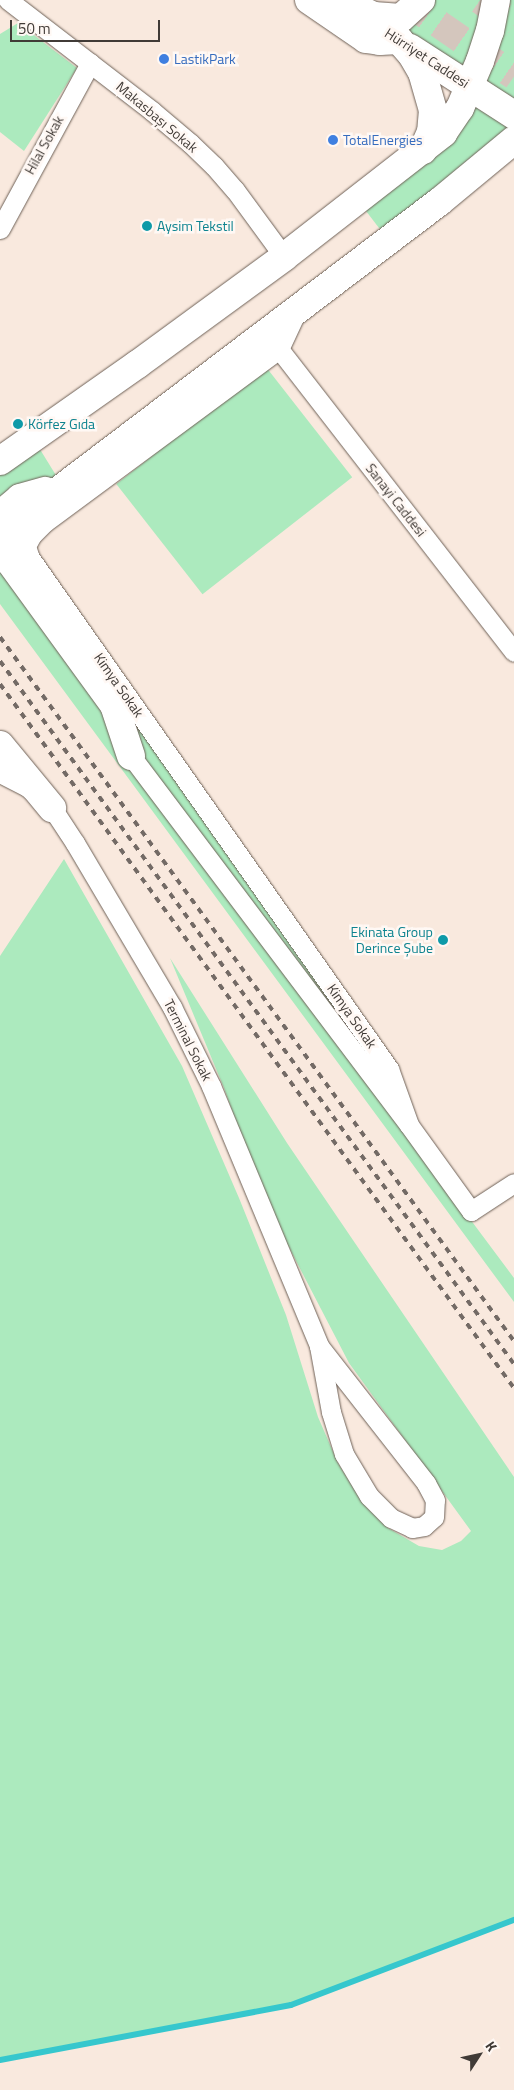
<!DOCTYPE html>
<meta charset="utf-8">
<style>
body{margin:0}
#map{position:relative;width:514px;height:2090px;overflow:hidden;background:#f9e9de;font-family:"Titillium Web",sans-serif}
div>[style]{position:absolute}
.green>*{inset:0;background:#aceabe;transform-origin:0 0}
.stream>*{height:6px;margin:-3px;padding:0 3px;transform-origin:3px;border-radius:3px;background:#36c7cd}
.trunk-tunnel>*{height:28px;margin-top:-14px;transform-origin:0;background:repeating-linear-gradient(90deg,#d4c6bd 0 28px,transparent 0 42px)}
.roads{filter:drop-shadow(0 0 1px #6e6157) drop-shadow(0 0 1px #6e6157)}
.minor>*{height:19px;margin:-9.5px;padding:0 9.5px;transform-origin:9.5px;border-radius:9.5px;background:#fff}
.secondary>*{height:28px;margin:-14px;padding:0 14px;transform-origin:14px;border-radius:14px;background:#fff}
.rail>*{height:4px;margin-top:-2px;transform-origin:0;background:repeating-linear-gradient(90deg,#736a65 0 6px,transparent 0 12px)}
.dots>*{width:14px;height:14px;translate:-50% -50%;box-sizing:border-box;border:2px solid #fff8f4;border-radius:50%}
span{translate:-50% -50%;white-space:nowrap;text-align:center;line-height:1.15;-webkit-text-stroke:5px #fff8f4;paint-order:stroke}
.street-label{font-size:14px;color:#413b37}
.shop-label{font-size:14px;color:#366cbe}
.left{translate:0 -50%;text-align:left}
.culture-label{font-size:14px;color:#0d838f}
.right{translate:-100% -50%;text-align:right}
.north{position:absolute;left:454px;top:2030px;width:50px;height:50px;-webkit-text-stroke:4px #fff8f4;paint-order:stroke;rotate:55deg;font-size:14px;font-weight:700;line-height:20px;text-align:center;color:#413b37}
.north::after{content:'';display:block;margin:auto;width:18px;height:22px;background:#413b37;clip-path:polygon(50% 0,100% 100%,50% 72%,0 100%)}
.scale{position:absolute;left:10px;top:20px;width:150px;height:22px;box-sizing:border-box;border:2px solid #413b37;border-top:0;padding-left:6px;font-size:15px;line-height:18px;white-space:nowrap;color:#413b37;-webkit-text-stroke:4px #fff8f4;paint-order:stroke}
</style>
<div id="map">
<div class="green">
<div style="clip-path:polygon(432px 0,491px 0,465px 74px,391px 27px)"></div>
<div style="clip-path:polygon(501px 0,514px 0,514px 104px,490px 87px,486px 79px)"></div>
<div style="clip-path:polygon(18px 23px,77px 68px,24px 151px,0 132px,0 34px)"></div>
<div style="clip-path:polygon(475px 93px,514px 126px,384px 231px,379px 228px,366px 211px,365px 207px)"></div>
<div style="left:266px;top:367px;width:140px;height:190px;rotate:52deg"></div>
<div style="clip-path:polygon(30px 442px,41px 451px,62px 485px,10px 531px,109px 703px,128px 760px,514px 1278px,514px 1302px,0 604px,0 461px)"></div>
<div style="clip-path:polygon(119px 701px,384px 1071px,393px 1098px,137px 752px)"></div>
<div style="clip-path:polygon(64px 859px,182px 1066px,239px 1198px,286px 1315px,318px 1417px,338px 1463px,361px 1500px,388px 1528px,419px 1546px,442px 1550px,461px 1541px,471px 1531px,349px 1363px,280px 1230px,249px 1159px,224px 1088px,170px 958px,287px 1143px,514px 1477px,514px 1920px,291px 2005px,0 2060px,0 956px)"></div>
</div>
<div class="stream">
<div style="left:0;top:2060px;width:296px;rotate:-10.7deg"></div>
<div style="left:291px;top:2005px;width:239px;rotate:-20.9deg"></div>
</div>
<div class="trunk-tunnel">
<div style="left:404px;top:0;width:134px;rotate:34.6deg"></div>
<div style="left:480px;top:0;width:42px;rotate:35.2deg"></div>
</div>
<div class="roads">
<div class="minor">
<div style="left:8px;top:0;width:182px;rotate:37.6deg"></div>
<div style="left:152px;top:111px;width:50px;rotate:40.1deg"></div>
<div style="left:190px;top:143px;width:33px;rotate:44deg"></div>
<div style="left:214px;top:166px;width:32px;rotate:49deg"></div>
<div style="left:235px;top:190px;width:83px;rotate:53.8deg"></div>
<div style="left:0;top:229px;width:189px;rotate:-61.5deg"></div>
<div style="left:295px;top:315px;width:38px;rotate:115deg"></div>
<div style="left:279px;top:349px;width:291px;rotate:143.5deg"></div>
<div style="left:45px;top:522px;width:18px;rotate:135deg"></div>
<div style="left:32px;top:535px;width:13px;rotate:119deg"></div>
<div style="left:26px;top:546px;width:13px;rotate:72deg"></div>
<div style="left:30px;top:558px;width:625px;rotate:54.91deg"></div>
<div style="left:389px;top:1069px;width:59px;rotate:70.3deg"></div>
<div style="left:279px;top:349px;width:383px;rotate:52.2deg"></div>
<div style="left:131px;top:756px;width:462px;rotate:53deg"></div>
<div style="left:409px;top:1125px;width:106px;rotate:54.2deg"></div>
<div style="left:471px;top:1211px;width:51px;rotate:-33.1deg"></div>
<div style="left:0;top:773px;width:29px;rotate:27deg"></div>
<div style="left:26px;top:786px;width:34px;rotate:40deg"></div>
<div style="left:52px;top:808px;width:42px;rotate:56.7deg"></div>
<div style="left:75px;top:843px;width:191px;rotate:59.4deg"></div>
<div style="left:172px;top:1007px;width:88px;rotate:63.7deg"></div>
<div style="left:211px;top:1086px;width:282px;rotate:67.4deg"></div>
<div style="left:319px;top:1346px;width:67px;rotate:79.7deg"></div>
<div style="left:331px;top:1412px;width:44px;rotate:72.8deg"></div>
<div style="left:344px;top:1454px;width:49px;rotate:59.2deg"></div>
<div style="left:369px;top:1496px;width:31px;rotate:45deg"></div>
<div style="left:391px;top:1518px;width:23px;rotate:25deg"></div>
<div style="left:412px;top:1528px;width:12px;rotate:-9deg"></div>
<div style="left:424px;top:1526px;width:13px;rotate:-42deg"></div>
<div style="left:434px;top:1517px;width:17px;rotate:-87deg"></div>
<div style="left:435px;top:1500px;width:19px;rotate:-118deg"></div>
<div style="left:426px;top:1483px;width:174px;rotate:-128deg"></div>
</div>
<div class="secondary">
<div style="left:309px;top:0;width:69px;rotate:34.4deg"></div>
<div style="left:366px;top:39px;width:14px;rotate:8deg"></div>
<div style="left:380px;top:41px;width:19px;rotate:-3deg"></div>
<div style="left:399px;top:40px;width:20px;rotate:49deg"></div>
<div style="left:412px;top:55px;width:20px;rotate:60deg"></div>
<div style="left:422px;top:72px;width:40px;rotate:74deg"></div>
<div style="left:433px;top:110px;width:22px;rotate:95deg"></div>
<div style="left:431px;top:132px;width:20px;rotate:114deg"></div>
<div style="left:341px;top:0;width:37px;rotate:26deg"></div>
<div style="left:374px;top:16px;width:27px;rotate:4deg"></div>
<div style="left:401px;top:18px;width:27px;rotate:-42deg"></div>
<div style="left:410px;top:48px;width:124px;rotate:32.8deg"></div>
<div style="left:0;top:461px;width:169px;rotate:-35.1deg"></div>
<div style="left:138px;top:364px;width:181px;rotate:-36.2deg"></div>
<div style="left:284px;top:257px;width:202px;rotate:-37.9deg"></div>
<div style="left:443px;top:133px;width:30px;rotate:-56deg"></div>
<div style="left:460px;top:108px;width:51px;rotate:-66.9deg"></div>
<div style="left:480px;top:61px;width:32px;rotate:-72deg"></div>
<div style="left:490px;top:31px;width:32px;rotate:-79deg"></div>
<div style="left:0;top:515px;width:26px;rotate:-40deg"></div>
<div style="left:20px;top:498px;width:26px;rotate:-16deg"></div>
<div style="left:0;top:745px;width:82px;rotate:50.5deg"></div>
<div style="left:131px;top:756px;width:54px;rotate:-108.4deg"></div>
<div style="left:114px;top:705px;width:177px;rotate:-126deg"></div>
<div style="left:10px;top:562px;width:15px;rotate:-101deg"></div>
<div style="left:7px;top:547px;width:17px;rotate:-73deg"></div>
<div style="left:12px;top:531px;width:25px;rotate:-47deg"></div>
<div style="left:29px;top:513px;width:515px;rotate:-37.18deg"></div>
<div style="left:439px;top:202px;width:97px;rotate:-39.6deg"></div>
</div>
</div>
<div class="rail">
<div style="left:0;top:637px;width:872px;rotate:53.87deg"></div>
<div style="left:0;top:661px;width:871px;rotate:53.83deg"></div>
<div style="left:0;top:684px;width:872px;rotate:53.87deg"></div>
</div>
<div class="dots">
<div style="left:164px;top:59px;background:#3f7fe0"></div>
<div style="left:333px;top:140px;background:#3f7fe0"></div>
<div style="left:147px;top:226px;background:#0f9aa8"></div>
<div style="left:18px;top:424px;background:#0f9aa8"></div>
<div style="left:443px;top:940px;background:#0f9aa8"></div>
</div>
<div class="street-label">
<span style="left:427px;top:58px;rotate:33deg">Hürriyet Caddesi</span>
<span style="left:157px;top:117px;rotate:40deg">Makasbaşı Sokak</span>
<span style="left:44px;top:145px;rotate:-61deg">Hilal Sokak</span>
<span style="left:396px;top:500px;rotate:52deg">Sanayi Caddesi</span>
<span style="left:119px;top:685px;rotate:55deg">Kimya Sokak</span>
<span style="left:352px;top:1016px;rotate:55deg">Kimya Sokak</span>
<span style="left:188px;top:1040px;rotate:63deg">Terminal Sokak</span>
</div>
<div class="shop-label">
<span class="left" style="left:174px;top:59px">LastikPark</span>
<span class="left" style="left:343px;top:140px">TotalEnergies</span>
</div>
<div class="culture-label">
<span class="left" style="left:157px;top:226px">Aysim Tekstil</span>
<span class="left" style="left:28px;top:424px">Körfez Gıda</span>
<span class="right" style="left:433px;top:940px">Ekinata Group<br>Derince Şube</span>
</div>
<div class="north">K</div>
<div class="scale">50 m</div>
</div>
